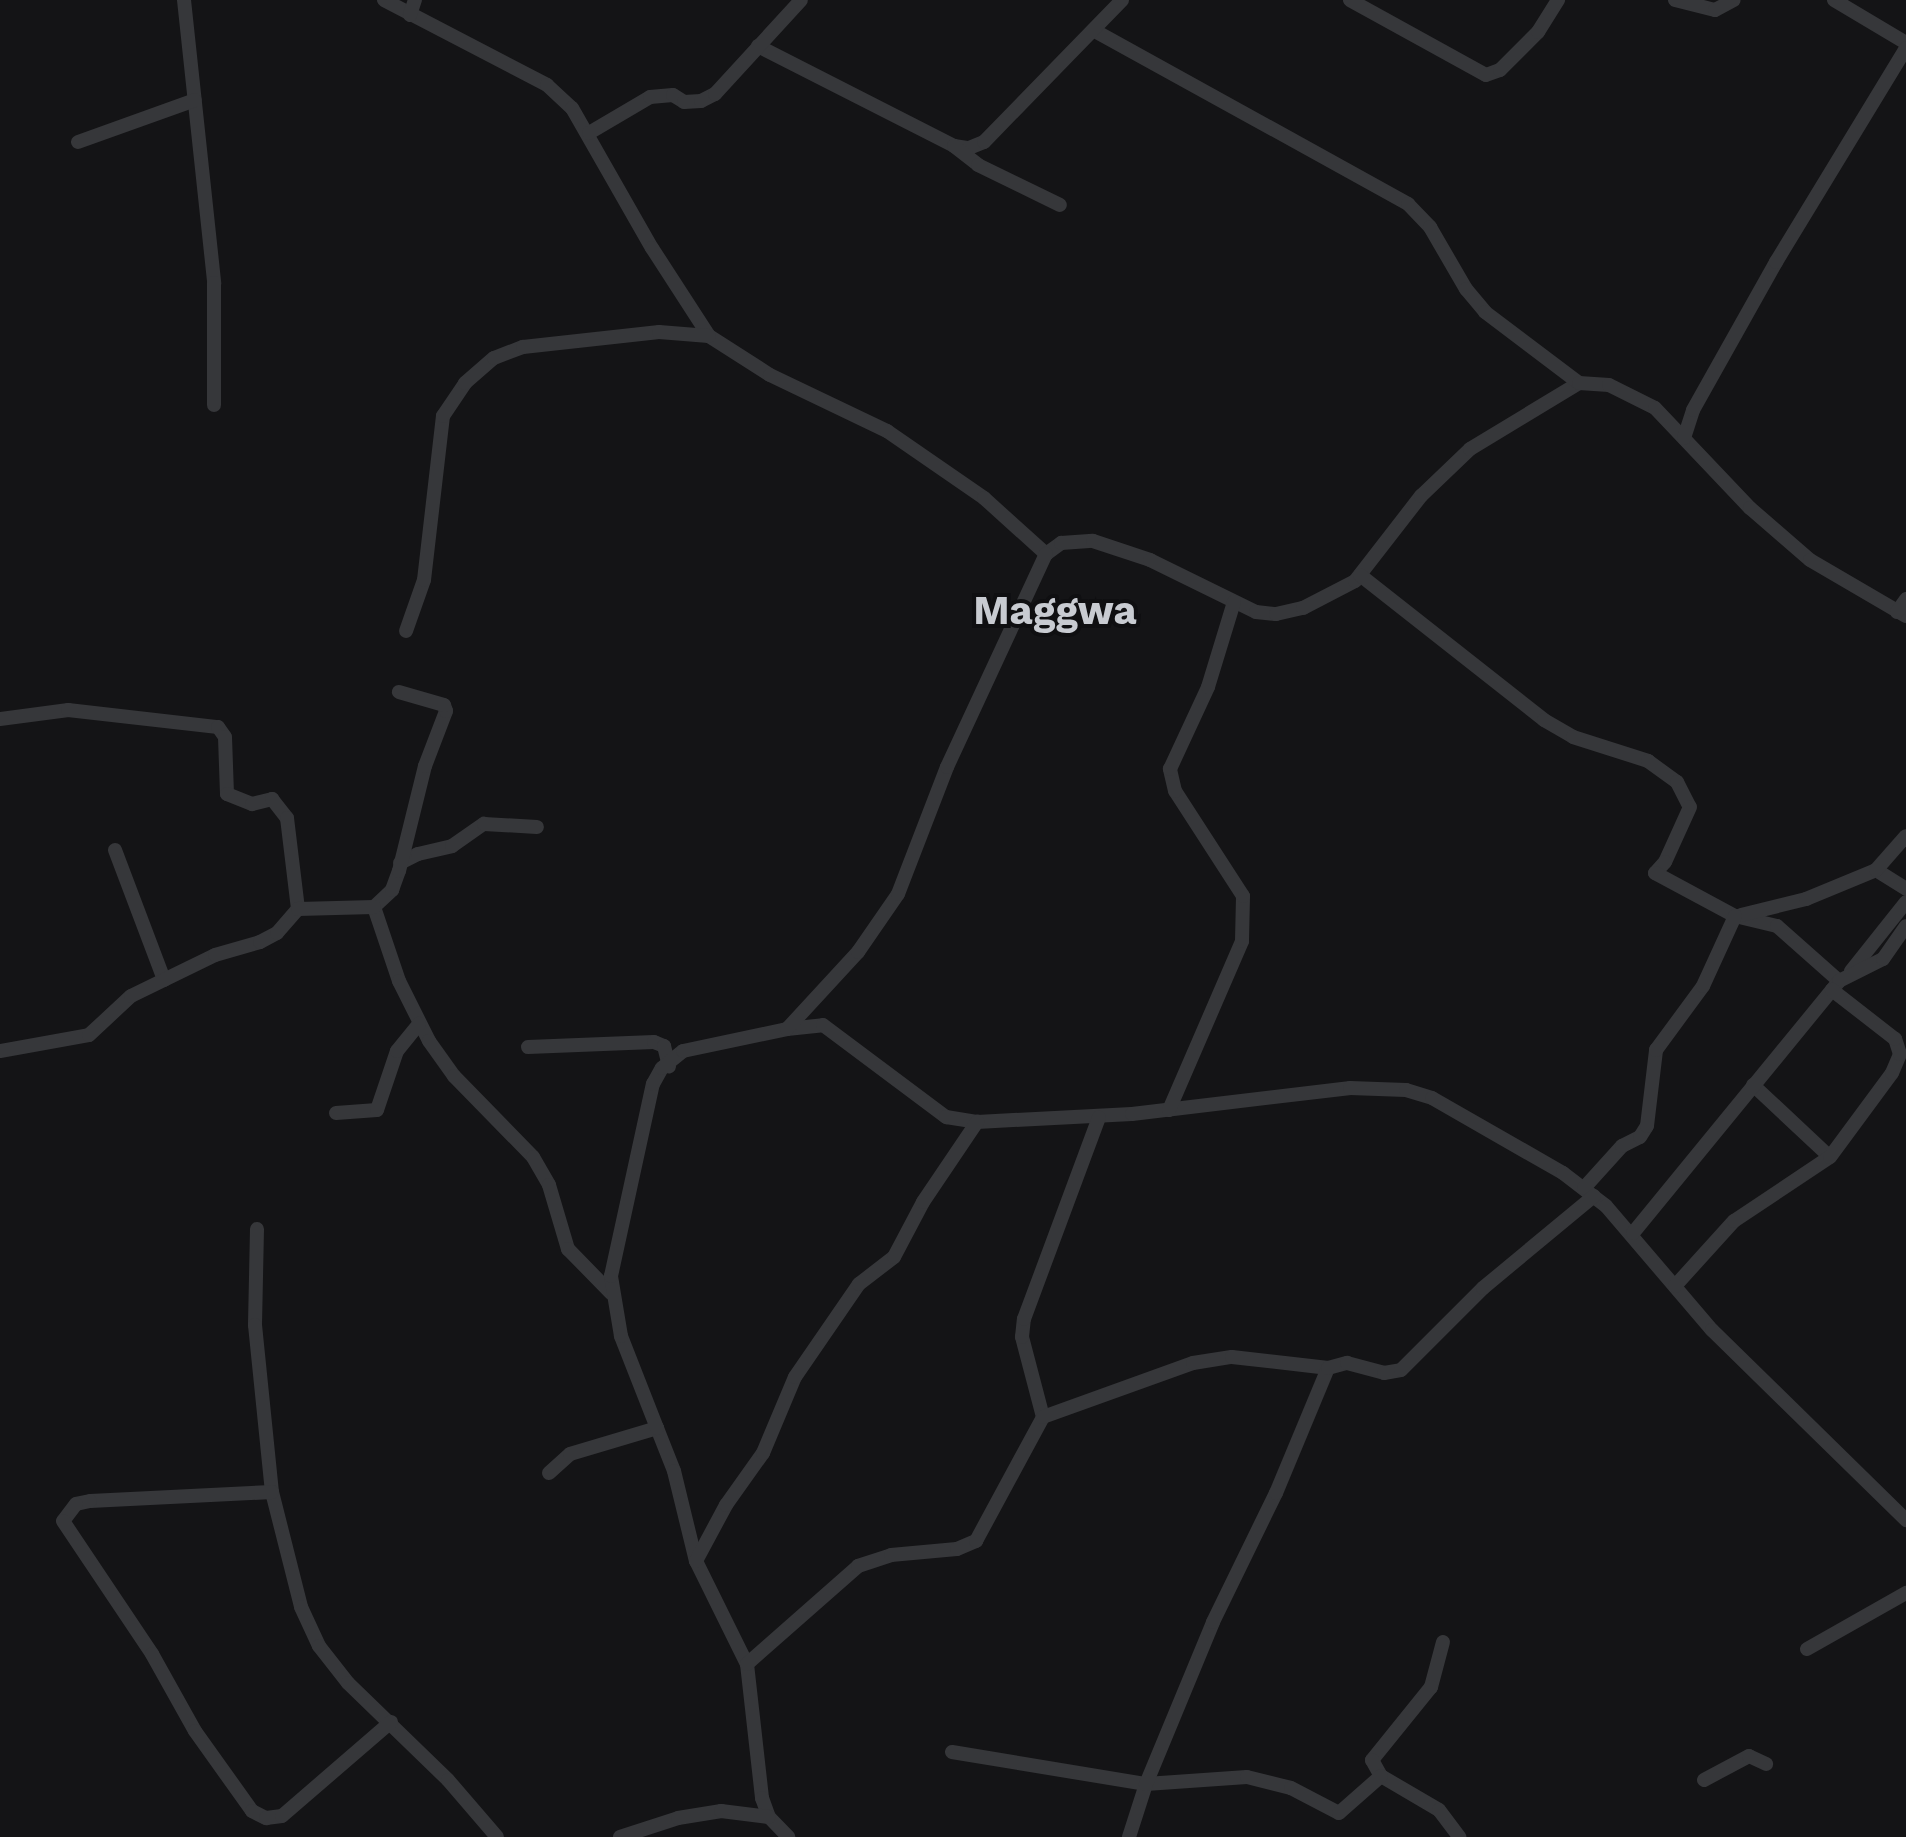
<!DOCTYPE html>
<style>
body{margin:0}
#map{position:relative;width:1906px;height:1837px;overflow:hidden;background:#141416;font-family:"Work Sans",sans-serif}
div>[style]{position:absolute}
.street>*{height:14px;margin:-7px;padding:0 7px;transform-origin:7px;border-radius:7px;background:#36373a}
span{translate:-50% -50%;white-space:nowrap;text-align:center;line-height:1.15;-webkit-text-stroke:8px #0f0f11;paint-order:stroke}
.quarter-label{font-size:40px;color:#c8cbd1;font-weight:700}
</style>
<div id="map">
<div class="street">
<div style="left:184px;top:0;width:285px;rotate:83.9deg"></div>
<div style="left:214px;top:283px;width:122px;rotate:90deg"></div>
<div style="left:384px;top:0;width:184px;rotate:27.5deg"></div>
<div style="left:547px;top:85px;width:34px;rotate:43deg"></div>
<div style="left:572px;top:108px;width:161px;rotate:60.3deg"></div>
<div style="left:652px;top:248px;width:105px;rotate:57.1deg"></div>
<div style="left:709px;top:336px;width:72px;rotate:32.6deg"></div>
<div style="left:770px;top:375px;width:130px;rotate:25.6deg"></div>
<div style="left:887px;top:431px;width:118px;rotate:34.6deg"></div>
<div style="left:984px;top:498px;width:84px;rotate:42.1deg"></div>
<div style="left:1046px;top:554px;width:19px;rotate:-36deg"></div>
<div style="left:1061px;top:543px;width:32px;rotate:-4deg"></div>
<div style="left:1093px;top:541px;width:60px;rotate:18.4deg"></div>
<div style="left:1150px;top:560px;width:118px;rotate:26.1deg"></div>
<div style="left:1256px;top:612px;width:20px;rotate:6deg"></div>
<div style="left:1276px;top:614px;width:28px;rotate:-13deg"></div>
<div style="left:1303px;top:608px;width:59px;rotate:-27.4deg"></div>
<div style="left:1355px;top:581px;width:108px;rotate:-52.2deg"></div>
<div style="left:1421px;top:496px;width:68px;rotate:-43.8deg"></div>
<div style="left:1470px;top:449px;width:127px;rotate:-31.2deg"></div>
<div style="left:1350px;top:0;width:155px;rotate:28.9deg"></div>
<div style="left:1486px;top:75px;width:15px;rotate:-20deg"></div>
<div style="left:1500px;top:70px;width:54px;rotate:-45deg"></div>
<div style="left:1538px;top:32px;width:38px;rotate:-58deg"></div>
<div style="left:1675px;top:0;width:41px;rotate:14deg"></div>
<div style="left:1715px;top:10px;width:21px;rotate:-28deg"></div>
<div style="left:1834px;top:0;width:84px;rotate:30.8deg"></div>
<div style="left:410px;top:15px;width:16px;rotate:-72deg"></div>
<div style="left:1095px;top:31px;width:358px;rotate:28.9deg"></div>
<div style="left:1408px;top:204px;width:32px;rotate:46deg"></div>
<div style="left:1430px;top:227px;width:72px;rotate:59.9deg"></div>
<div style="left:1466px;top:289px;width:30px;rotate:50deg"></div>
<div style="left:1485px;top:312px;width:118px;rotate:37.1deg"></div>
<div style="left:1579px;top:383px;width:30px;rotate:4deg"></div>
<div style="left:1609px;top:385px;width:51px;rotate:26.6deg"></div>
<div style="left:1655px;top:408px;width:138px;rotate:46.5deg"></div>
<div style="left:1750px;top:508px;width:79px;rotate:40.9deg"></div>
<div style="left:1810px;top:560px;width:111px;rotate:30.3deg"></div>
<div style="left:758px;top:46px;width:220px;rotate:27deg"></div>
<div style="left:954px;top:146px;width:15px;rotate:8deg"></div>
<div style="left:969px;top:148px;width:16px;rotate:-22deg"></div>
<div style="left:984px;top:142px;width:198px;rotate:-45.8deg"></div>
<div style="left:589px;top:133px;width:71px;rotate:-30.5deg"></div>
<div style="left:650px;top:97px;width:23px;rotate:-5deg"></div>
<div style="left:673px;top:95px;width:13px;rotate:32deg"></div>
<div style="left:684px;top:102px;width:17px;rotate:-3deg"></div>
<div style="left:701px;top:101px;width:16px;rotate:-27deg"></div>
<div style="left:715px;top:94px;width:127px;rotate:-47.5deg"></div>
<div style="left:78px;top:142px;width:124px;rotate:-19.7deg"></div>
<div style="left:954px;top:146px;width:31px;rotate:38deg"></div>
<div style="left:978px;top:165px;width:91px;rotate:26deg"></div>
<div style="left:1684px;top:438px;width:29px;rotate:-72deg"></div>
<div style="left:1693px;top:410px;width:170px;rotate:-60.7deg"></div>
<div style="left:1776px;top:262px;width:250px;rotate:-58.7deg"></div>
<div style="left:1360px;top:575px;width:234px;rotate:38.2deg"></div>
<div style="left:1544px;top:720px;width:34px;rotate:30deg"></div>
<div style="left:1573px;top:737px;width:79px;rotate:17.7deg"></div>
<div style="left:1648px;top:761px;width:36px;rotate:36deg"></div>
<div style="left:1677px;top:782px;width:28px;rotate:63deg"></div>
<div style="left:1690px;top:807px;width:60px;rotate:114.4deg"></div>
<div style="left:1665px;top:862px;width:15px;rotate:132deg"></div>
<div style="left:1655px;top:873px;width:91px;rotate:28.3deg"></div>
<div style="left:1735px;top:916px;width:43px;rotate:13.4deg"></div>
<div style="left:1777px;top:926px;width:83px;rotate:41.6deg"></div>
<div style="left:1897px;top:612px;width:16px;rotate:-55deg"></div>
<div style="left:406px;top:631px;width:54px;rotate:-70.6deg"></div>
<div style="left:424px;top:580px;width:165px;rotate:-83.4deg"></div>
<div style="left:443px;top:416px;width:40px;rotate:-56deg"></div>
<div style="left:465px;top:383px;width:38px;rotate:-41deg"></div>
<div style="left:494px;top:358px;width:31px;rotate:-21deg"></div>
<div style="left:523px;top:347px;width:137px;rotate:-6.3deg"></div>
<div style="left:659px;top:332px;width:50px;rotate:4.6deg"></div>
<div style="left:0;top:719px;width:69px;rotate:-7.5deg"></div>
<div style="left:68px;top:710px;width:151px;rotate:6.5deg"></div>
<div style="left:218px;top:727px;width:12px;rotate:55deg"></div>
<div style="left:225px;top:737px;width:57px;rotate:88deg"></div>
<div style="left:227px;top:794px;width:27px;rotate:22deg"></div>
<div style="left:252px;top:804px;width:21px;rotate:-14deg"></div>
<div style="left:272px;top:799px;width:24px;rotate:52deg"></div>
<div style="left:287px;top:818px;width:92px;rotate:83.1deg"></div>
<div style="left:115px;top:850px;width:139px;rotate:69.3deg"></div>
<div style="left:400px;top:863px;width:20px;rotate:-27deg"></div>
<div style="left:418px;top:854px;width:35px;rotate:-13deg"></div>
<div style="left:452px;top:846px;width:39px;rotate:-35deg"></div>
<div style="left:484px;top:824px;width:53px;rotate:3.2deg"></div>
<div style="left:1876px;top:870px;width:36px;rotate:32deg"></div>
<div style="left:374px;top:907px;width:78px;rotate:71.3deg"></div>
<div style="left:399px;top:981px;width:67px;rotate:63.4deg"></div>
<div style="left:429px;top:1041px;width:43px;rotate:54.5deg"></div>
<div style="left:454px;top:1076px;width:113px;rotate:45.7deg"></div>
<div style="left:533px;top:1157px;width:32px;rotate:60deg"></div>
<div style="left:549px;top:1185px;width:67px;rotate:73.5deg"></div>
<div style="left:568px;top:1249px;width:62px;rotate:45.7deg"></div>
<div style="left:374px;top:907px;width:25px;rotate:-43deg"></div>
<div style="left:392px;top:890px;width:20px;rotate:-70deg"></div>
<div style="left:399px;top:871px;width:108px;rotate:-76.1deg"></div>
<div style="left:425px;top:766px;width:59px;rotate:-69.1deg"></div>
<div style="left:446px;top:711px;width:6px;rotate:-108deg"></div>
<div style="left:444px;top:705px;width:47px;rotate:-163.9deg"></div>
<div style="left:1741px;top:915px;width:67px;rotate:-13.8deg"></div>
<div style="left:1806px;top:899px;width:76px;rotate:-22.5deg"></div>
<div style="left:1876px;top:870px;width:45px;rotate:-48.6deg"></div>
<div style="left:1851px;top:971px;width:88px;rotate:-51.4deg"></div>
<div style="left:787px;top:1029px;width:36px;rotate:-6deg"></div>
<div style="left:823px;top:1025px;width:154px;rotate:36.8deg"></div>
<div style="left:946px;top:1117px;width:31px;rotate:9deg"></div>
<div style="left:977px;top:1122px;width:155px;rotate:-3deg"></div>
<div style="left:1132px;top:1114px;width:220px;rotate:-6.8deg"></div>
<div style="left:1350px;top:1088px;width:56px;rotate:2deg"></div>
<div style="left:1406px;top:1090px;width:27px;rotate:17deg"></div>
<div style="left:1432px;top:1098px;width:151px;rotate:29.8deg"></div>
<div style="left:1563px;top:1173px;width:54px;rotate:37.5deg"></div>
<div style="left:1606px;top:1206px;width:163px;rotate:49.5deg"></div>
<div style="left:1712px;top:1330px;width:272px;rotate:44.4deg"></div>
<div style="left:528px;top:1047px;width:126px;rotate:-2.3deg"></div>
<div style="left:654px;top:1042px;width:11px;rotate:22deg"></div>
<div style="left:664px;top:1046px;width:21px;rotate:76deg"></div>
<div style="left:0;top:1051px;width:90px;rotate:-10.2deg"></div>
<div style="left:89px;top:1035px;width:57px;rotate:-42.9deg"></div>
<div style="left:131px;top:996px;width:93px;rotate:-26deg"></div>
<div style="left:215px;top:955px;width:47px;rotate:-16.1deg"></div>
<div style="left:260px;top:942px;width:19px;rotate:-28deg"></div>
<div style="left:277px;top:933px;width:32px;rotate:-49deg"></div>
<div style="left:298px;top:909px;width:76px;rotate:-1.5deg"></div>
<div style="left:1753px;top:1085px;width:105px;rotate:43.1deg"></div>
<div style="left:1169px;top:1110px;width:184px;rotate:-66.6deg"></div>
<div style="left:1242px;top:941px;width:45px;rotate:-88.7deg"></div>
<div style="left:1243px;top:896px;width:125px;rotate:-122.9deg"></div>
<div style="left:1175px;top:791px;width:23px;rotate:-103deg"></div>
<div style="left:1170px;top:769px;width:90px;rotate:-65.1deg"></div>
<div style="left:1208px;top:687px;width:89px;rotate:-73deg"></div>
<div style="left:336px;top:1113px;width:41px;rotate:-4.2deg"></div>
<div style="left:377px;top:1110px;width:62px;rotate:-71.3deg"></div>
<div style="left:397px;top:1051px;width:35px;rotate:-51deg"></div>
<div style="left:1584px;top:1188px;width:57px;rotate:-47.9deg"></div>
<div style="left:1622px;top:1146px;width:20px;rotate:-27deg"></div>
<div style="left:1640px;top:1137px;width:13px;rotate:-58deg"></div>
<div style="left:1647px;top:1126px;width:77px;rotate:-83.2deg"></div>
<div style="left:1656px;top:1050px;width:79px;rotate:-53.7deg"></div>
<div style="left:1703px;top:986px;width:77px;rotate:-65.4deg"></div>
<div style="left:257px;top:1229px;width:96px;rotate:91.2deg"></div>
<div style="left:255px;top:1325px;width:168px;rotate:84.2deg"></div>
<div style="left:272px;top:1492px;width:119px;rotate:75.8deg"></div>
<div style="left:301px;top:1607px;width:43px;rotate:65.2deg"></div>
<div style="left:319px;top:1646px;width:47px;rotate:51.9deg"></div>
<div style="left:348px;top:1683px;width:139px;rotate:44.1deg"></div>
<div style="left:448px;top:1780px;width:75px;rotate:49.3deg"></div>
<div style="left:1633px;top:1233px;width:325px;rotate:-50.7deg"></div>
<div style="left:1839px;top:981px;width:49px;rotate:-26.6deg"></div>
<div style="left:1883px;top:959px;width:40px;rotate:-55.1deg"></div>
<div style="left:1675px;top:1286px;width:88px;rotate:-47.8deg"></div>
<div style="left:1734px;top:1221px;width:115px;rotate:-33.7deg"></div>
<div style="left:1830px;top:1157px;width:104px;rotate:-53.6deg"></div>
<div style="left:1892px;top:1073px;width:21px;rotate:-67deg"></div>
<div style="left:1900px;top:1054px;width:16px;rotate:-108deg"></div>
<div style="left:1895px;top:1039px;width:80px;rotate:-142.1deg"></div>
<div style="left:1043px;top:1417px;width:83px;rotate:-104.7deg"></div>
<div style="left:1022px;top:1337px;width:18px;rotate:-84deg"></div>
<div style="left:1024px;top:1319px;width:215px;rotate:-69.6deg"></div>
<div style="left:657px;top:1428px;width:46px;rotate:68.4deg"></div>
<div style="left:674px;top:1471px;width:93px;rotate:76.3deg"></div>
<div style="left:696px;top:1561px;width:115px;rotate:63.7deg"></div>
<div style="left:747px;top:1664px;width:135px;rotate:83.6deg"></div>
<div style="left:762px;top:1798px;width:20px;rotate:70deg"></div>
<div style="left:769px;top:1817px;width:28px;rotate:46deg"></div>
<div style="left:549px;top:1473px;width:28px;rotate:-42deg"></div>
<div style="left:570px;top:1454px;width:91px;rotate:-16.6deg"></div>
<div style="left:657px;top:1428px;width:99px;rotate:-111.4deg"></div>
<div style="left:621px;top:1336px;width:61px;rotate:-99.5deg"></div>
<div style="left:611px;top:1276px;width:197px;rotate:-77.7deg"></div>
<div style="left:653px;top:1084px;width:18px;rotate:-61deg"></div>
<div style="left:662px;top:1068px;width:27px;rotate:-39deg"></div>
<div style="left:683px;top:1051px;width:106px;rotate:-11.9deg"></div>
<div style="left:787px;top:1029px;width:105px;rotate:-47.3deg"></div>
<div style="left:858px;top:952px;width:70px;rotate:-55.4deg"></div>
<div style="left:898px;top:894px;width:136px;rotate:-68.9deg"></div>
<div style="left:947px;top:767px;width:235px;rotate:-65.1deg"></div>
<div style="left:272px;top:1492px;width:182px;rotate:177.2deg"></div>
<div style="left:90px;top:1501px;width:14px;rotate:168deg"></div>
<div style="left:76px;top:1504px;width:21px;rotate:127deg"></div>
<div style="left:63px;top:1521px;width:160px;rotate:56.2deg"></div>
<div style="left:152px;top:1654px;width:88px;rotate:60.8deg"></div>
<div style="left:195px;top:1731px;width:98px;rotate:54.5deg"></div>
<div style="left:252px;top:1811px;width:16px;rotate:27deg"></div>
<div style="left:266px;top:1818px;width:16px;rotate:-7deg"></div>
<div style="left:282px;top:1816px;width:144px;rotate:-40.8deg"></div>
<div style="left:696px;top:1561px;width:64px;rotate:-61.8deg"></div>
<div style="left:726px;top:1505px;width:64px;rotate:-54.6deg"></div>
<div style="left:763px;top:1453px;width:82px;rotate:-67.2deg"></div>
<div style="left:795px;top:1377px;width:113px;rotate:-55.5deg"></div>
<div style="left:859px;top:1284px;width:44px;rotate:-37.6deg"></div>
<div style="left:894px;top:1257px;width:62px;rotate:-62.2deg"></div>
<div style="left:923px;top:1202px;width:97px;rotate:-56deg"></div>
<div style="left:1443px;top:1642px;width:47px;rotate:104.9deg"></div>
<div style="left:1431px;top:1687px;width:94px;rotate:128.9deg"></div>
<div style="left:1372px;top:1760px;width:18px;rotate:61deg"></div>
<div style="left:1381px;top:1776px;width:67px;rotate:30.4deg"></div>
<div style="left:1439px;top:1810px;width:34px;rotate:53deg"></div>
<div style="left:1807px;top:1649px;width:114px;rotate:-29.5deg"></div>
<div style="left:747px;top:1664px;width:148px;rotate:-41.4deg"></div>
<div style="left:858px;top:1566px;width:35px;rotate:-18deg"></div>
<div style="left:891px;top:1555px;width:66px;rotate:-5.2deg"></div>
<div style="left:957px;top:1549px;width:21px;rotate:-23deg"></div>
<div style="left:976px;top:1541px;width:141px;rotate:-61.6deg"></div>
<div style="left:1043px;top:1417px;width:159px;rotate:-19.8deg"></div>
<div style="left:1193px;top:1363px;width:39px;rotate:-9deg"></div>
<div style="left:1232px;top:1357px;width:97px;rotate:6.5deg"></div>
<div style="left:952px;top:1752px;width:197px;rotate:9.4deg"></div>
<div style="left:1146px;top:1784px;width:101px;rotate:-4deg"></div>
<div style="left:1247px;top:1777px;width:45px;rotate:14deg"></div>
<div style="left:1291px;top:1788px;width:54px;rotate:27.5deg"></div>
<div style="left:1339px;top:1813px;width:56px;rotate:-41.4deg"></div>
<div style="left:1704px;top:1780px;width:51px;rotate:-28.1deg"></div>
<div style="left:1749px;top:1756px;width:19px;rotate:25deg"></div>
<div style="left:620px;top:1837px;width:61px;rotate:-18.1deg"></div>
<div style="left:678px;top:1818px;width:44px;rotate:-9.2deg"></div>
<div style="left:721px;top:1811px;width:48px;rotate:7.1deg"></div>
<div style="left:1129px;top:1837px;width:56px;rotate:-72.2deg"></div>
<div style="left:1146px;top:1784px;width:175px;rotate:-67.5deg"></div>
<div style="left:1213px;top:1622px;width:144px;rotate:-64deg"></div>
<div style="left:1276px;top:1493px;width:135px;rotate:-67.4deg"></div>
<div style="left:1328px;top:1368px;width:20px;rotate:-15deg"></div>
<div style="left:1347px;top:1363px;width:38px;rotate:15deg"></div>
<div style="left:1384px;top:1373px;width:17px;rotate:-10deg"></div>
<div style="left:1401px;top:1370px;width:116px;rotate:-45deg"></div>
<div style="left:1483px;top:1288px;width:144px;rotate:-39.7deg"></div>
</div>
<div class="quarter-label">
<span style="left:1055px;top:611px">Maggwa</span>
</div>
</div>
